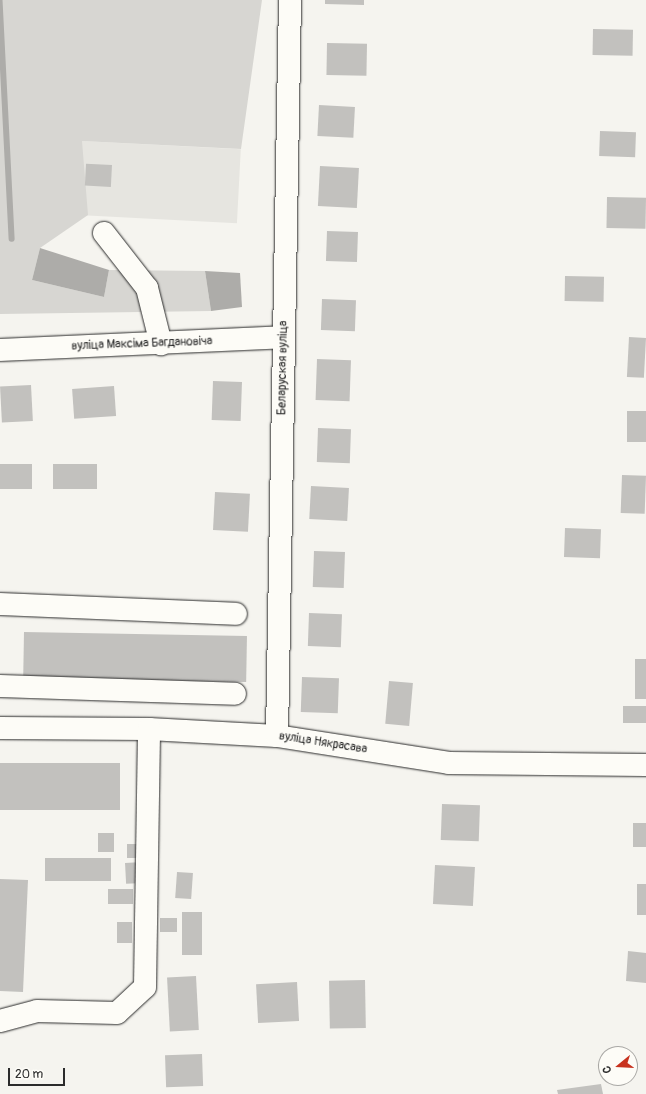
<!DOCTYPE html>
<meta charset="utf-8">
<style>
body{margin:0}
#map{position:relative;width:646px;height:1094px;overflow:hidden;background:#f5f4ef;font-family:Pangolin,sans-serif}
div>[style]{position:absolute}
.built>*{inset:0;background:#e6e5e0;transform-origin:0 0}
.green>*{inset:0;background:#d7d6d2}
.water>*{inset:0;background:#adaca9}
.stream>*{height:5.5px;margin:-2.75px;padding:0 2.75px;transform-origin:2.75px;border-radius:2.75px;background:#adaca9}
.building>*{inset:0;background:#c2c1be;transform-origin:0 0}
.roads{filter:drop-shadow(0 0 1px #2b2b2b) drop-shadow(0 0 1px #2b2b2b)}
.minor>*{height:22px;margin:-11px;padding:0 11px;transform-origin:11px;border-radius:11px;background:#fdfcf7}
span{translate:-50% -50%;white-space:nowrap;text-align:center;line-height:1.15;-webkit-text-stroke:4px #fdfcf7;paint-order:stroke}
.street-label{font-size:12px;color:#2b2b2b}
.north{position:absolute;left:598px;top:1046px;width:40px;height:40px;box-sizing:border-box;background:#fdfcf7;border:1px solid #a9a8a5;border-radius:50%;rotate:252deg;font-size:11px;font-weight:700;line-height:16px;text-align:center;color:#2b2b2b}
.north::after{content:'';display:block;margin:auto;width:14px;height:18px;background:#c8321e;clip-path:polygon(50% 0,100% 100%,50% 72%,0 100%)}
.scale{position:absolute;left:8px;top:1068px;width:57px;height:18px;box-sizing:border-box;border:2px solid #2b2b2b;border-top:0;padding-left:5px;font-size:12px;line-height:14px;white-space:nowrap;color:#2b2b2b;-webkit-text-stroke:3px #fdfcf7;paint-order:stroke}
</style>
<div id="map">
<div class="built">
<div style="left:82px;top:141px;width:159px;height:74px;rotate:3deg"></div>
</div>
<div class="green">
<div style="clip-path:polygon(0 0,262px 0,241px 149px,82px 141px,88px 215px,40px 248px,32px 280px,104px 297px,109px 270px,205px 271px,211px 311px,0 314px)"></div>
</div>
<div class="water">
<div style="clip-path:polygon(40px 248px,109px 270px,104px 297px,32px 280px)"></div>
<div style="clip-path:polygon(205px 271px,240px 273px,242px 307px,211px 311px)"></div>
</div>
<div class="stream">
<div style="left:0;top:0;width:239px;rotate:87.1deg"></div>
</div>
<div class="building">
<div style="clip-path:polygon(325px 0,364px 0,364px 5px,325px 4px)"></div>
<div style="left:593px;top:29px;width:40px;height:26px;rotate:1deg"></div>
<div style="left:327px;top:43px;width:40px;height:32px;rotate:1deg"></div>
<div style="left:319px;top:105px;width:36px;height:31px;rotate:3deg"></div>
<div style="left:600px;top:131px;width:36px;height:25px;rotate:2deg"></div>
<div style="left:112px;top:165px;width:22px;height:26px;rotate:93deg"></div>
<div style="left:320px;top:166px;width:39px;height:40px;rotate:3deg"></div>
<div style="left:607px;top:197px;width:39px;height:31px;rotate:1deg"></div>
<div style="left:327px;top:231px;width:31px;height:30px;rotate:2deg"></div>
<div style="left:565px;top:276px;width:39px;height:25px;rotate:1deg"></div>
<div style="left:322px;top:299px;width:34px;height:31px;rotate:2deg"></div>
<div style="left:629px;top:337px;width:17px;height:40px;rotate:3deg"></div>
<div style="left:317px;top:359px;width:34px;height:41px;rotate:2deg"></div>
<div style="left:213px;top:381px;width:29px;height:39px;rotate:2deg"></div>
<div style="left:31px;top:385px;width:36px;height:31px;rotate:87deg"></div>
<div style="left:114px;top:386px;width:30px;height:42px;rotate:86deg"></div>
<div style="left:627px;top:411px;width:19px;height:31px"></div>
<div style="left:318px;top:428px;width:33px;height:34px;rotate:2deg"></div>
<div style="left:0;top:464px;width:32px;height:25px"></div>
<div style="left:53px;top:464px;width:44px;height:25px"></div>
<div style="left:622px;top:475px;width:24px;height:38px;rotate:2deg"></div>
<div style="left:311px;top:486px;width:38px;height:33px;rotate:3deg"></div>
<div style="left:215px;top:492px;width:35px;height:38px;rotate:3deg"></div>
<div style="left:565px;top:528px;width:36px;height:29px;rotate:2deg"></div>
<div style="left:314px;top:551px;width:31px;height:36px;rotate:2deg"></div>
<div style="left:309px;top:613px;width:33px;height:33px;rotate:2deg"></div>
<div style="left:24px;top:632px;width:223px;height:46px;rotate:1deg"></div>
<div style="left:635px;top:659px;width:11px;height:40px"></div>
<div style="left:302px;top:677px;width:37px;height:35px;rotate:2deg"></div>
<div style="left:389px;top:681px;width:24px;height:43px;rotate:5deg"></div>
<div style="left:623px;top:706px;width:23px;height:17px"></div>
<div style="left:120px;top:763px;width:47px;height:120px;rotate:90deg"></div>
<div style="left:442px;top:804px;width:38px;height:36px;rotate:2deg"></div>
<div style="left:633px;top:823px;width:13px;height:24px"></div>
<div style="left:98px;top:833px;width:16px;height:19px"></div>
<div style="left:127px;top:844px;width:15px;height:14px"></div>
<div style="left:111px;top:858px;width:23px;height:66px;rotate:90deg"></div>
<div style="left:142px;top:862px;width:21px;height:17px;rotate:87deg"></div>
<div style="left:435px;top:865px;width:40px;height:39px;rotate:3deg"></div>
<div style="left:177px;top:872px;width:16px;height:26px;rotate:4deg"></div>
<div style="clip-path:polygon(0 879px,28px 880px,23px 992px,0 991px)"></div>
<div style="left:637px;top:884px;width:9px;height:31px"></div>
<div style="left:133px;top:889px;width:15px;height:25px;rotate:90deg"></div>
<div style="left:182px;top:912px;width:20px;height:43px"></div>
<div style="left:160px;top:918px;width:17px;height:14px"></div>
<div style="left:117px;top:922px;width:15px;height:21px"></div>
<div style="clip-path:polygon(628px 951px,646px 953px,646px 983px,626px 981px)"></div>
<div style="left:196px;top:976px;width:54px;height:29px;rotate:87deg"></div>
<div style="left:365px;top:980px;width:48px;height:36px;rotate:89deg"></div>
<div style="left:297px;top:982px;width:39px;height:41px;rotate:87deg"></div>
<div style="left:202px;top:1054px;width:32px;height:37px;rotate:88deg"></div>
<div style="clip-path:polygon(601px 1084px,603px 1094px,558px 1094px,557px 1090px)"></div>
</div>
<div class="roads">
<div class="minor">
<div style="left:104px;top:233px;width:70px;rotate:52deg"></div>
<div style="left:147px;top:288px;width:58px;rotate:76deg"></div>
<div style="left:0;top:350px;width:283px;rotate:-2.6deg"></div>
<div style="left:0;top:604px;width:236px;rotate:2.4deg"></div>
<div style="left:0;top:686px;width:235px;rotate:1.9deg"></div>
<div style="left:0;top:728px;width:149px;rotate:0.4deg"></div>
<div style="left:149px;top:729px;width:128px;rotate:3.1deg"></div>
<div style="left:277px;top:736px;width:174px;rotate:8.9deg"></div>
<div style="left:449px;top:763px;width:197px;rotate:0.6deg"></div>
<div style="left:277px;top:736px;width:736px;rotate:-88.99deg"></div>
<div style="left:0;top:1021px;width:38px;rotate:-15deg"></div>
<div style="left:37px;top:1011px;width:80px;rotate:1.4deg"></div>
<div style="left:117px;top:1013px;width:38px;rotate:-43deg"></div>
<div style="left:145px;top:987px;width:258px;rotate:-89.1deg"></div>
</div>
</div>
<div class="street-label">
<span style="left:142px;top:344px;rotate:-2deg">вуліца Максіма Багдановіча</span>
<span style="left:283px;top:368px;rotate:-89deg">Беларуская вуліца</span>
<span style="left:323px;top:743px;rotate:9deg">вуліца Някрасава</span>
</div>
<div class="north">С</div>
<div class="scale">20 m</div>
</div>
